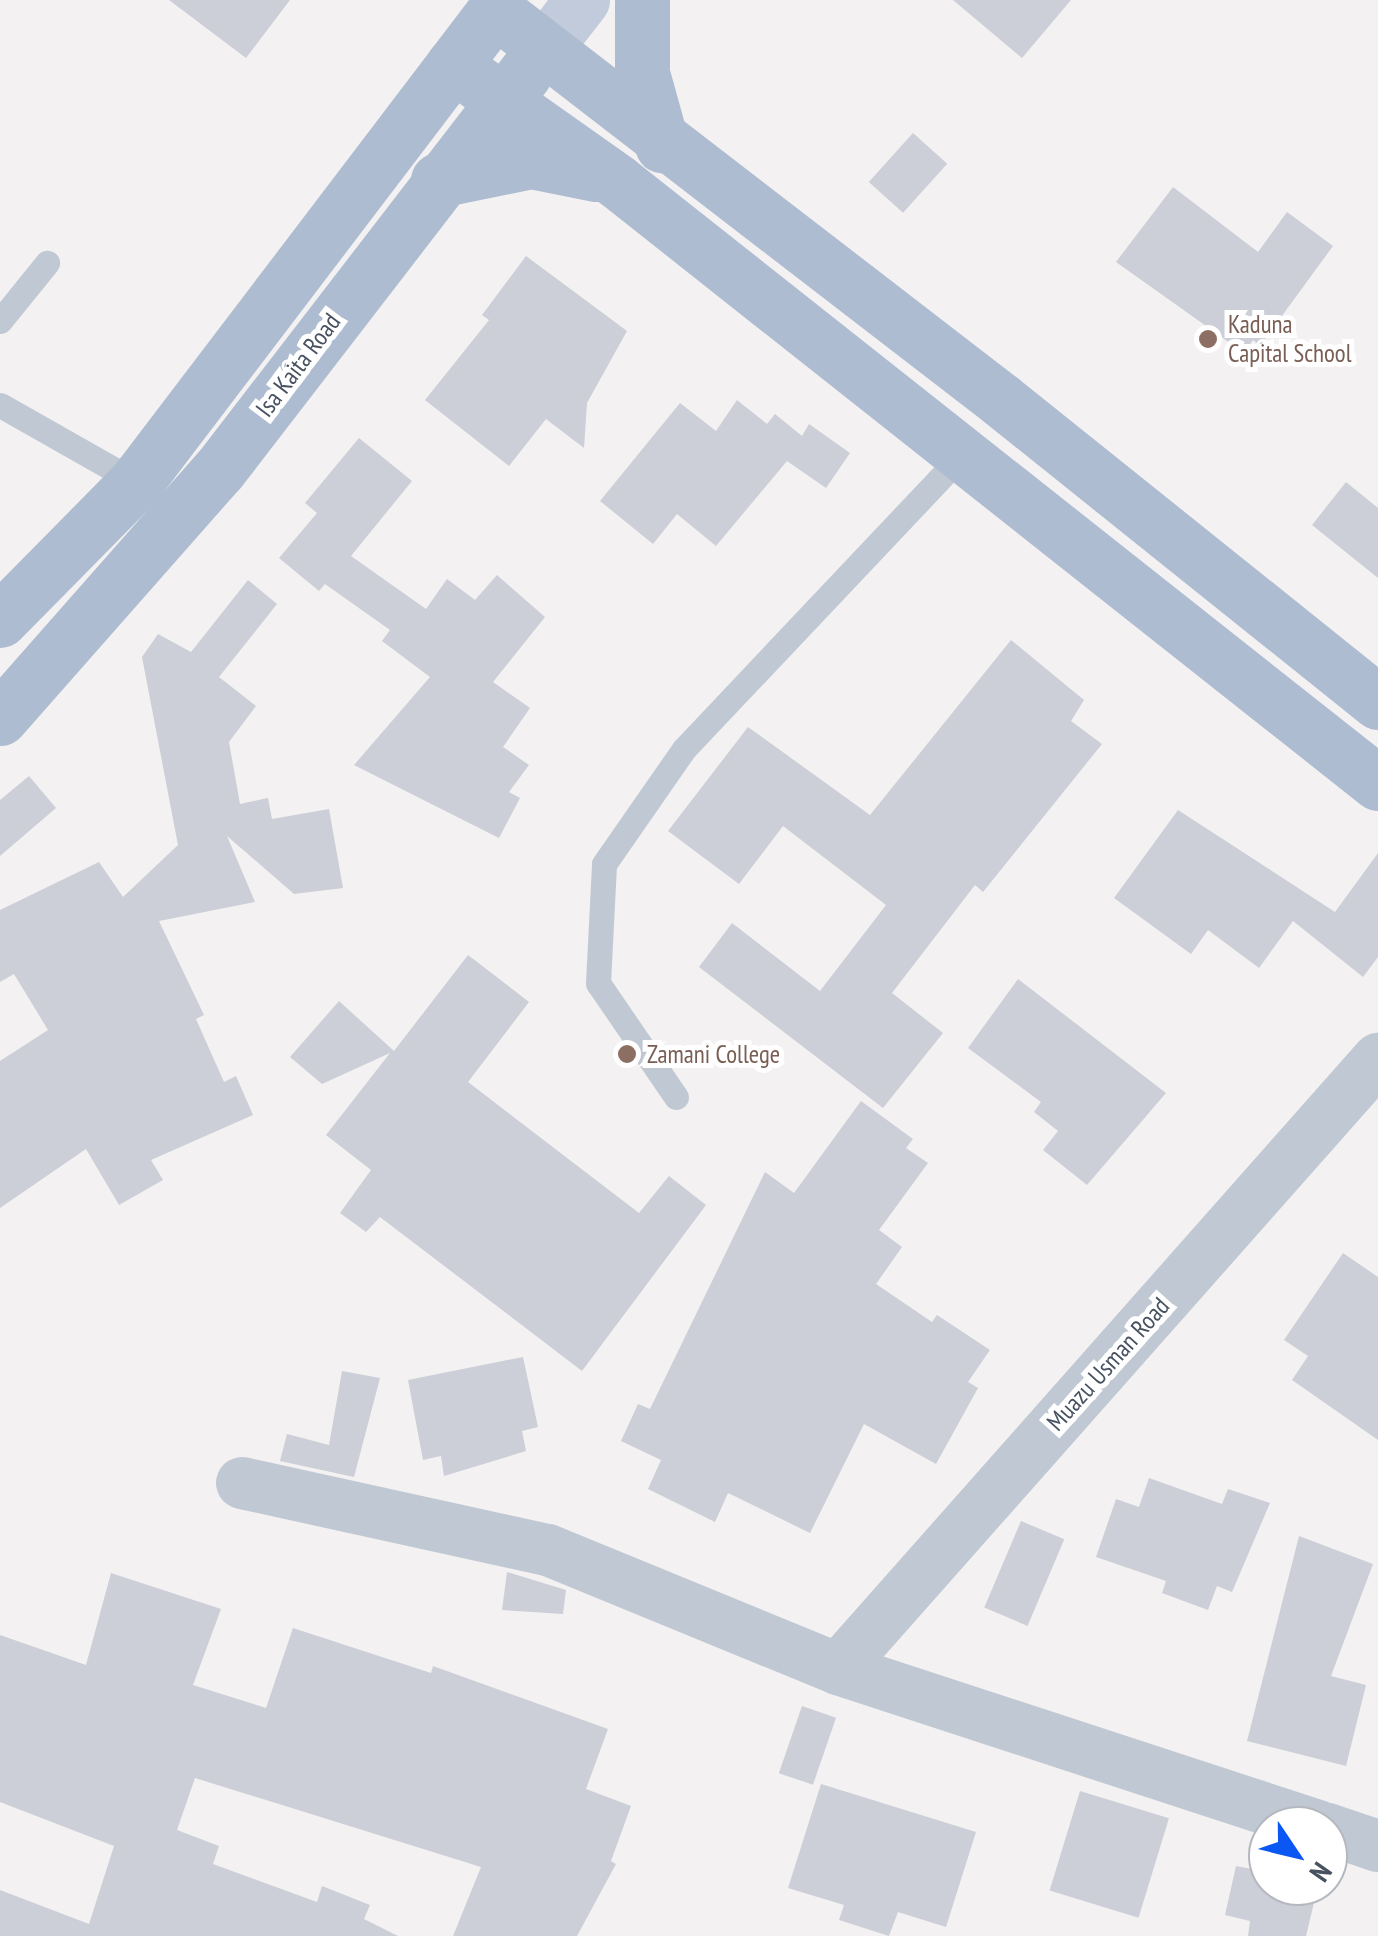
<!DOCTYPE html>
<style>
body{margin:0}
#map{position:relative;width:1378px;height:1936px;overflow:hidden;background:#f3f1f1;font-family:"PT Sans Narrow",sans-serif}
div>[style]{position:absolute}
.building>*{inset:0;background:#cccfd7;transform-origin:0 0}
.lane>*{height:25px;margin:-12.5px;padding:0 12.5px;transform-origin:12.5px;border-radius:12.5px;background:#c0c9d3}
.street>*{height:52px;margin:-26px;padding:0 26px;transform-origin:26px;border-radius:26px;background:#c0c9d3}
.secondary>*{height:55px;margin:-27.5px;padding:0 27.5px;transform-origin:27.5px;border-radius:27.5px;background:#c2cbdb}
.primary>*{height:55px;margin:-27.5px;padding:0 27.5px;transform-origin:27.5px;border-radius:27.5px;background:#aebcd1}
.dots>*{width:28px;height:28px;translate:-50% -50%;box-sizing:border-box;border:5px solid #fff;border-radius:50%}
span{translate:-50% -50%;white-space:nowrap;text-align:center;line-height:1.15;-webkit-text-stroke:10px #fff;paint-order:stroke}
.education-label{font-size:25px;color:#785e54}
.left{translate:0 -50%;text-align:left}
.street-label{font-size:25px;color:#475160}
.north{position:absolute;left:1248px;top:1806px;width:100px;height:100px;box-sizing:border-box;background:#fff;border:2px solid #b5b9bf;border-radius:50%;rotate:125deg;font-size:28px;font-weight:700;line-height:40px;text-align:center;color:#475160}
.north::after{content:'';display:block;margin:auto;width:35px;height:45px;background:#0a57f4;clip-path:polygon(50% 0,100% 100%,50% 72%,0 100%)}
</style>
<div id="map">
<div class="building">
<div style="clip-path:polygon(169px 0,290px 0,246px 58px)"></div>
<div style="clip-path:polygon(953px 0,1071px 0,1022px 58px)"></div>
<div style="left:913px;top:133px;width:46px;height:66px;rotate:42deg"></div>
<div style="clip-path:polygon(1173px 187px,1258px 252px,1287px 212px,1333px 246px,1260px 346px,1253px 340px,1244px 353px,1116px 262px)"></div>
<div style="clip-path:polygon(526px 256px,627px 331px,587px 403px,584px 448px,546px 419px,509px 466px,425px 400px,489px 320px,482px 315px)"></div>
<div style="clip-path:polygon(737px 400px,767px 424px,775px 414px,802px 436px,809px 424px,850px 453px,826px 488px,787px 461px,716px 546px,677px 514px,653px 544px,600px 501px,680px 403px,716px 431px)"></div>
<div style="clip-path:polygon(359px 438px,412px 481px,351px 556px,426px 609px,447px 579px,475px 600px,497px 575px,545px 617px,493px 682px,530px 708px,503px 747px,529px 765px,509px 792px,520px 798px,499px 838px,354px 765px,430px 677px,382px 641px,390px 630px,325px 584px,319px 591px,279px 558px,317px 513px,305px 503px)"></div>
<div style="clip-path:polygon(1346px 482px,1378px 508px,1378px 578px,1312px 525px)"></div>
<div style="clip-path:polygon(248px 580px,277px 604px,219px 677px,256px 706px,229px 742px,240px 804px,268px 798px,272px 819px,329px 809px,343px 888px,294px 894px,227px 836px,255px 902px,159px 921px,204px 1015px,196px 1019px,224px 1082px,236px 1076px,253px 1115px,151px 1160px,163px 1180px,119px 1205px,86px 1149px,0 1208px,0 1061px,48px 1030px,14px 974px,0 982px,0 910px,99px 862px,123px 897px,178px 845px,142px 657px,158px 634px,191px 652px)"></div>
<div style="clip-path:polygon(1011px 640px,1084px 700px,1071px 721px,1102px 744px,983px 892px,975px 885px,892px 993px,943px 1033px,883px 1108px,699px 967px,732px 923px,820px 991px,886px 905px,783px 826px,739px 884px,668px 831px,748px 727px,870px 815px)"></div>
<div style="clip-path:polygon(29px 776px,56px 808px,0 856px,0 800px)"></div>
<div style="clip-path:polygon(1178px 810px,1335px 912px,1378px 853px,1378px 957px,1363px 977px,1293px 921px,1259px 968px,1208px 930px,1191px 954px,1114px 898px)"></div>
<div style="clip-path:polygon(468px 955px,529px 1002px,468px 1082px,639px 1213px,669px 1176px,706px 1205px,582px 1371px,380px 1217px,366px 1232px,340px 1213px,371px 1170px,326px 1135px,390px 1053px,322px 1084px,290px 1057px,339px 1001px,394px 1051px)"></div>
<div style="clip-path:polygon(1018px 979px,1166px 1093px,1087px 1185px,1043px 1150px,1058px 1131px,1034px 1112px,1041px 1102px,968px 1048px)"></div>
<div style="clip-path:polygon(861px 1101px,913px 1139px,906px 1148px,928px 1163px,879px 1230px,902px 1247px,876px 1284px,932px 1322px,937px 1315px,990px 1350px,968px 1382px,978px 1388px,936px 1464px,864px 1424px,810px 1533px,728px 1493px,715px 1522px,648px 1489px,661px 1460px,621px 1441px,638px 1404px,650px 1409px,765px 1172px,794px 1193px)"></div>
<div style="clip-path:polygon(1343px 1253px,1378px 1277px,1378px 1440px,1292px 1380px,1308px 1356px,1284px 1340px)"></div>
<div style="clip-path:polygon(523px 1357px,538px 1427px,522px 1431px,526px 1451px,444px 1476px,441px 1456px,423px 1460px,408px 1380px)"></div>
<div style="clip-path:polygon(342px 1371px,380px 1378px,354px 1477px,280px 1461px,287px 1434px,329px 1445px)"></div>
<div style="clip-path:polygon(1149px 1478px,1222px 1504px,1228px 1489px,1270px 1503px,1232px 1592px,1217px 1586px,1208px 1610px,1162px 1593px,1166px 1581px,1096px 1557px,1116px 1499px,1139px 1507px)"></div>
<div style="left:1021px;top:1521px;width:47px;height:94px;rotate:23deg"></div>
<div style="clip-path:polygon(1299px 1536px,1373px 1564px,1331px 1676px,1366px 1685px,1346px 1766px,1247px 1741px)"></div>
<div style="clip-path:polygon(507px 1572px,566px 1590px,563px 1614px,502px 1610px)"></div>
<div style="clip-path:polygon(111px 1573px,221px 1609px,193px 1685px,266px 1708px,293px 1628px,431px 1673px,433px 1666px,608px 1729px,586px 1789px,631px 1806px,611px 1861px,616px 1864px,577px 1936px,453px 1936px,481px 1867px,195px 1778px,177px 1830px,219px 1846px,213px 1864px,317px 1902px,322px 1886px,370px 1905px,364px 1919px,398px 1936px,0 1936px,0 1890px,89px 1924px,114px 1846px,0 1802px,0 1635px,86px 1665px)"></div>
<div style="left:802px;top:1706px;width:36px;height:71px;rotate:19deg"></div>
<div style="clip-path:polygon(821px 1784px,976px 1832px,946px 1927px,898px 1912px,889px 1936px,839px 1920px,844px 1905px,788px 1888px)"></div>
<div style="left:1080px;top:1791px;width:93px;height:104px;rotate:17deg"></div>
<div style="clip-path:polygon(1236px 1866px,1268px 1872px,1268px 1886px,1318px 1886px,1306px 1936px,1248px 1936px,1250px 1921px,1225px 1915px)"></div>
</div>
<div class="lane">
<div style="left:0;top:321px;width:75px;rotate:-51deg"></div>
<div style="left:0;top:405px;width:156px;rotate:29.5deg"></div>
<div style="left:676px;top:1097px;width:138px;rotate:-124.4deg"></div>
<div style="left:598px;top:983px;width:119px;rotate:-87.1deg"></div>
<div style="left:604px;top:864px;width:140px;rotate:-55.2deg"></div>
<div style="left:684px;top:749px;width:407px;rotate:-46.6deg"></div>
</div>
<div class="street">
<div style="left:242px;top:1483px;width:313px;rotate:12.4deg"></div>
<div style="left:548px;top:1550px;width:313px;rotate:22.3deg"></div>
<div style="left:838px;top:1669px;width:505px;rotate:18.11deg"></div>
<div style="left:838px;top:1669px;width:815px;rotate:-48.48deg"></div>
<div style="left:1328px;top:1829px;width:53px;rotate:18.8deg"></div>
</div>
<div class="secondary">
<div style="left:544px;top:49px;width:62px;rotate:-52.2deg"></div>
</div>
<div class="primary">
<div style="left:642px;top:0;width:73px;rotate:90deg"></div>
<div style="left:642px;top:73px;width:75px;rotate:74.5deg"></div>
<div style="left:453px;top:65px;width:202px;rotate:35.3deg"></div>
<div style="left:618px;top:182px;width:969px;rotate:38.34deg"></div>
<div style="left:438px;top:180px;width:95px;rotate:-11.5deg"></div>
<div style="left:531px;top:161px;width:66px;rotate:11.3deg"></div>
<div style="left:0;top:620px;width:194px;rotate:-45.4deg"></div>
<div style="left:136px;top:482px;width:593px;rotate:-52.74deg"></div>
<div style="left:495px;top:10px;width:639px;rotate:37.62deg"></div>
<div style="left:1001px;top:400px;width:483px;rotate:38.7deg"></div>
<div style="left:0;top:718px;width:331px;rotate:-48.6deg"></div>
<div style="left:219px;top:470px;width:501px;rotate:-52.38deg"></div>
</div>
<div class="dots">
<div style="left:1208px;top:339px;background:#8d6e63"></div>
<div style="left:627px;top:1054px;background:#8d6e63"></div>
</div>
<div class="education-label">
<span class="left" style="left:1228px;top:339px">Kaduna<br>Capital School</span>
<span class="left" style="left:647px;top:1054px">Zamani College</span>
</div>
<div class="street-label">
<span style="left:298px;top:365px;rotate:-53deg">Isa Kaita Road</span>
<span style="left:1108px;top:1364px;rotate:-48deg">Muazu Usman Road</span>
</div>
<div class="north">N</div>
</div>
